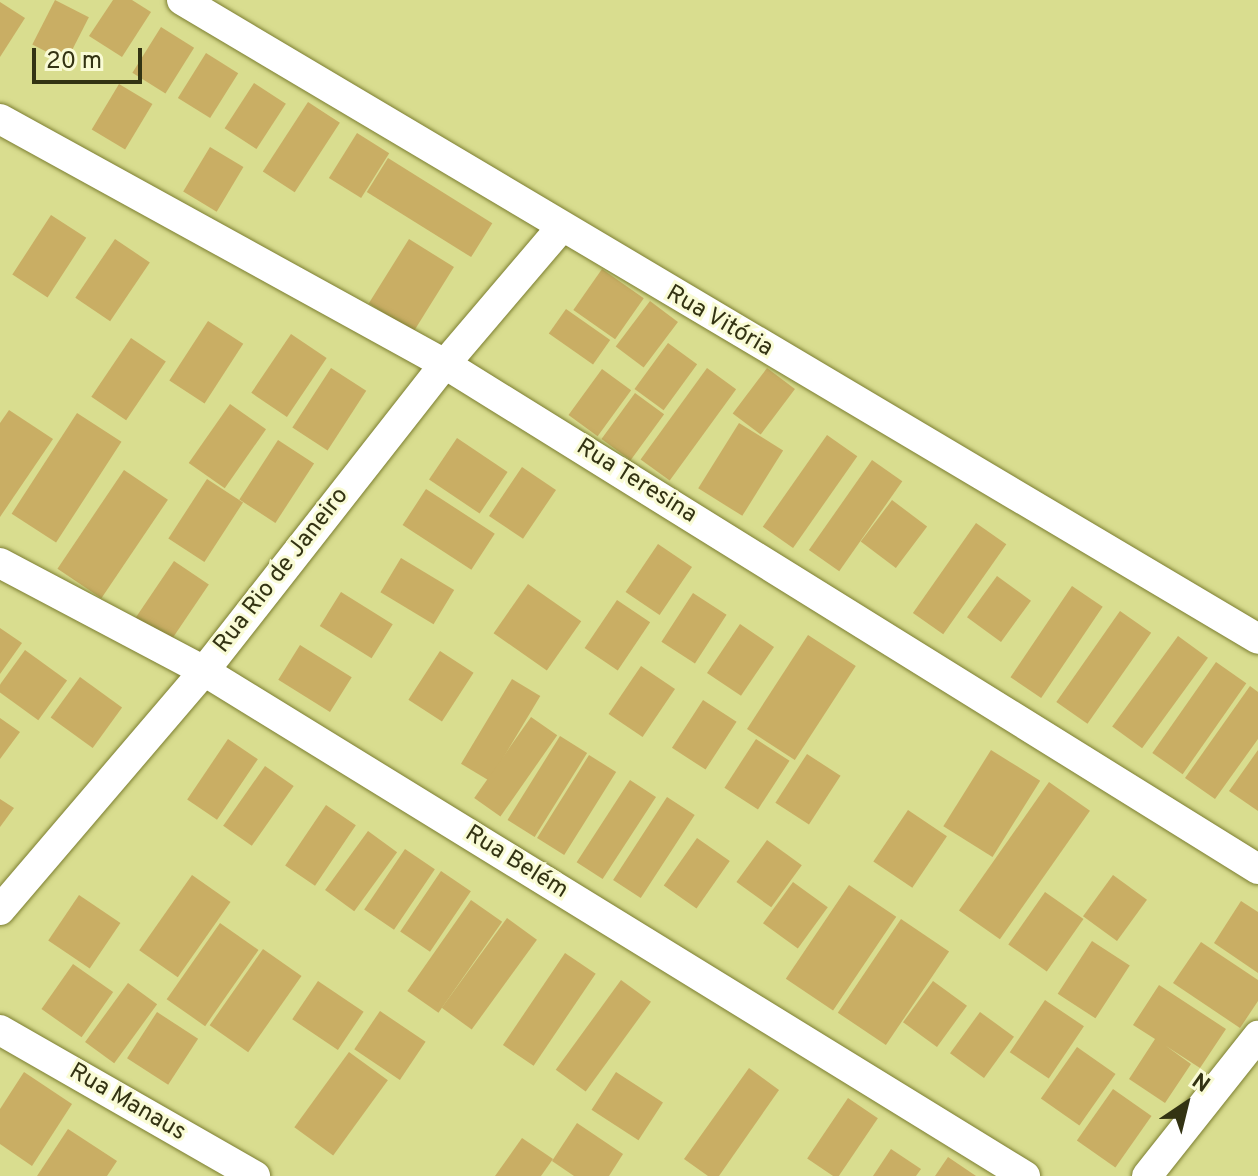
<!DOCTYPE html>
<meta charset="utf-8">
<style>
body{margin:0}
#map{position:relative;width:1258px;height:1176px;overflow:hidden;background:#d9dd8f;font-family:Overpass,sans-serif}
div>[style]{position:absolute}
.building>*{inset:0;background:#c9ae64;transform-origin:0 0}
.roads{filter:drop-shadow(0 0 2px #7c7e31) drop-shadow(0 0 2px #7c7e31)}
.street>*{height:30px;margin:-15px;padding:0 15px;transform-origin:15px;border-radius:15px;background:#fff}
span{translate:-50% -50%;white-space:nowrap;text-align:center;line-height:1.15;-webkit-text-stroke:6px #f9fbd5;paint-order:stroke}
.street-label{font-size:24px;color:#333313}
.north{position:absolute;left:1146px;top:1064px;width:80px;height:80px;-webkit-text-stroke:6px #f9fbd5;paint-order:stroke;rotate:35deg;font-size:22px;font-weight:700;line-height:32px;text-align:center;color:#333313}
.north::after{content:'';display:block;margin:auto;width:28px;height:36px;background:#333313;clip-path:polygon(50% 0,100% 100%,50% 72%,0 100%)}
.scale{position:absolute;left:32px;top:48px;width:110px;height:36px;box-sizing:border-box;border:4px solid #333313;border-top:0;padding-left:10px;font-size:24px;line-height:28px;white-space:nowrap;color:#333313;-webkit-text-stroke:6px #f9fbd5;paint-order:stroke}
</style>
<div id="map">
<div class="building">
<div style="left:55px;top:0;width:38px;height:50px;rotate:27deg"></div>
<div style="clip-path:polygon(113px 0,132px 0,151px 12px,122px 57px,89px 36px)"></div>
<div style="clip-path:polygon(0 2px,25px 18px,0 57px)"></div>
<div style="left:161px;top:27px;width:39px;height:54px;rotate:32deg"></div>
<div style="left:206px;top:53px;width:38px;height:53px;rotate:32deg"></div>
<div style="left:254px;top:83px;width:38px;height:54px;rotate:33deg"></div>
<div style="left:119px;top:84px;width:39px;height:53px;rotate:31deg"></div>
<div style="left:308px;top:102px;width:38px;height:83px;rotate:33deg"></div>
<div style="left:357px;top:133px;width:38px;height:53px;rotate:32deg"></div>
<div style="left:210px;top:147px;width:39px;height:52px;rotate:31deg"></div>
<div style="left:388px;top:158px;width:123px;height:40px;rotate:32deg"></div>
<div style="left:51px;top:215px;width:42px;height:71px;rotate:33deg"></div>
<div style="left:115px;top:239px;width:42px;height:71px;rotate:34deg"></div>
<div style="left:409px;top:239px;width:53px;height:76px;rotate:32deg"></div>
<div style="left:602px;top:269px;width:51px;height:50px;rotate:35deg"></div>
<div style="left:650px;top:301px;width:35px;height:57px;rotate:37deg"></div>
<div style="left:566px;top:309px;width:54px;height:30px;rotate:35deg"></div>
<div style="left:208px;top:321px;width:42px;height:71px;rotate:33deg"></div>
<div style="left:291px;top:334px;width:43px;height:71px;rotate:34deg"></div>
<div style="left:131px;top:338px;width:42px;height:71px;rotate:34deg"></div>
<div style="left:668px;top:343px;width:36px;height:57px;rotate:36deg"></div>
<div style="left:331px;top:368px;width:42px;height:71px;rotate:33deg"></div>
<div style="left:707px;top:368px;width:36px;height:113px;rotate:36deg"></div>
<div style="left:767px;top:368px;width:35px;height:57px;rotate:37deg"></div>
<div style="left:602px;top:369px;width:36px;height:57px;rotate:36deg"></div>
<div style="left:635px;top:393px;width:36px;height:57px;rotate:36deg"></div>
<div style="left:230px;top:404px;width:44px;height:72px;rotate:35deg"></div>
<div style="clip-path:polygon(9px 410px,53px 439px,0 517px,0 423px)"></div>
<div style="left:77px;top:413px;width:53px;height:120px;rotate:33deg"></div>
<div style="left:739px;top:423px;width:52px;height:77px;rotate:32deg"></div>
<div style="left:827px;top:435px;width:37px;height:112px;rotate:35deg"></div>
<div style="left:457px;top:438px;width:61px;height:50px;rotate:34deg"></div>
<div style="left:278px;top:440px;width:43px;height:71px;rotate:33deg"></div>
<div style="left:872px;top:460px;width:37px;height:110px;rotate:35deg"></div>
<div style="left:522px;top:467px;width:41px;height:59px;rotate:34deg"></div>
<div style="left:124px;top:470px;width:53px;height:119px;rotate:34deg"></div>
<div style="left:207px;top:479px;width:43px;height:71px;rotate:33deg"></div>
<div style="left:426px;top:489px;width:82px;height:43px;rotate:33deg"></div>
<div style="left:892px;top:500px;width:44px;height:52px;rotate:37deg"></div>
<div style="left:976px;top:523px;width:37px;height:110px;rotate:35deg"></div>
<div style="left:658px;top:544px;width:41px;height:58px;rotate:34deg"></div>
<div style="left:401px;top:558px;width:62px;height:40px;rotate:31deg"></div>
<div style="left:174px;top:561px;width:42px;height:71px;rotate:34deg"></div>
<div style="left:997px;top:576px;width:42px;height:51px;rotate:36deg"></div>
<div style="left:528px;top:584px;width:65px;height:60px;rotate:35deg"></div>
<div style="left:1072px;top:586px;width:37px;height:110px;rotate:34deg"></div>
<div style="left:341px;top:592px;width:61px;height:40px;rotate:32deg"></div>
<div style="left:693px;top:593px;width:40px;height:58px;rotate:33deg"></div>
<div style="left:617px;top:600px;width:40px;height:58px;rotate:34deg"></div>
<div style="left:1120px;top:611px;width:38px;height:111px;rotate:35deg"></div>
<div style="left:740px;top:624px;width:41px;height:59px;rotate:34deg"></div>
<div style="clip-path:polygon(0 628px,22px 643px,0 674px)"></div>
<div style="left:808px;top:635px;width:57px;height:112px;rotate:33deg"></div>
<div style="left:1178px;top:636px;width:37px;height:112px;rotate:36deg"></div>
<div style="left:300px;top:645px;width:61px;height:41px;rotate:32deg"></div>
<div style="left:25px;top:650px;width:52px;height:49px;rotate:36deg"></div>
<div style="left:440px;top:651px;width:40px;height:58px;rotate:33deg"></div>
<div style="left:1216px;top:662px;width:37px;height:111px;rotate:35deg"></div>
<div style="left:641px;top:666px;width:41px;height:58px;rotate:34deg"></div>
<div style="left:80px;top:677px;width:52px;height:50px;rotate:36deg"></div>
<div style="left:512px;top:679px;width:33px;height:99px;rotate:31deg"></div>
<div style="clip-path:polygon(1250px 686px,1258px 692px,1258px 739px,1215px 799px,1185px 778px)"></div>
<div style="left:703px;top:700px;width:40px;height:57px;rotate:33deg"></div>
<div style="left:531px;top:717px;width:32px;height:99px;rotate:35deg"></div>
<div style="clip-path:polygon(0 718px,20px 732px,0 759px)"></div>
<div style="left:560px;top:736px;width:32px;height:99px;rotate:32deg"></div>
<div style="left:228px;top:739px;width:36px;height:73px;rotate:34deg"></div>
<div style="left:756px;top:739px;width:40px;height:58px;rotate:33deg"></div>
<div style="left:991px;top:750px;width:58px;height:90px;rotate:32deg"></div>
<div style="clip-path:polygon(1258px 750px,1258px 811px,1229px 791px)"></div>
<div style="left:807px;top:754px;width:40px;height:58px;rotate:33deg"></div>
<div style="left:589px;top:755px;width:32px;height:98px;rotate:32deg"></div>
<div style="left:265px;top:766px;width:35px;height:73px;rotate:35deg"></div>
<div style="left:630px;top:780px;width:31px;height:98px;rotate:33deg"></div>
<div style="left:1049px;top:782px;width:50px;height:157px;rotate:35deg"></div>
<div style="left:667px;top:797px;width:33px;height:99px;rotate:33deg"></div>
<div style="clip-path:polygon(0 799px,14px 808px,0 827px)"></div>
<div style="left:326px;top:805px;width:36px;height:73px;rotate:34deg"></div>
<div style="left:908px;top:810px;width:47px;height:62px;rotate:34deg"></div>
<div style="left:368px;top:831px;width:36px;height:73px;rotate:36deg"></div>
<div style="left:697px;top:838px;width:40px;height:58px;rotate:35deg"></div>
<div style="left:767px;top:840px;width:43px;height:52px;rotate:36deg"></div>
<div style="left:405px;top:849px;width:36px;height:73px;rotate:34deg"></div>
<div style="left:441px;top:871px;width:36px;height:73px;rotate:34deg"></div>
<div style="left:192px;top:875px;width:47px;height:92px;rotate:35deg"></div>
<div style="left:1113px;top:875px;width:42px;height:51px;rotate:36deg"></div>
<div style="left:793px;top:882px;width:43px;height:51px;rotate:36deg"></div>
<div style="left:849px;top:885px;width:57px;height:113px;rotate:34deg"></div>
<div style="left:1045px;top:892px;width:47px;height:64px;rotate:35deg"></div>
<div style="left:79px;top:895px;width:50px;height:55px;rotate:34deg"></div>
<div style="left:471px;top:900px;width:38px;height:111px;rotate:35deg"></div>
<div style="clip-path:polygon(1241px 901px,1258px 912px,1258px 973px,1214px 943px)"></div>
<div style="left:507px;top:918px;width:37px;height:111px;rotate:36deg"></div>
<div style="left:901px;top:919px;width:58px;height:113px;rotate:34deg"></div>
<div style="left:220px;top:923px;width:47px;height:93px;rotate:35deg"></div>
<div style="left:1092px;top:941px;width:45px;height:63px;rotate:33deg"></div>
<div style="clip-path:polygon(1201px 942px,1258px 980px,1258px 1001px,1240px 1028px,1173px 983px)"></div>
<div style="left:263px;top:949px;width:47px;height:93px;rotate:35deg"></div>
<div style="left:565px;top:953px;width:37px;height:111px;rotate:34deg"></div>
<div style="left:73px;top:964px;width:49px;height:55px;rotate:35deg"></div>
<div style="left:621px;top:980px;width:37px;height:111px;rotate:36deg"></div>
<div style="left:318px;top:981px;width:55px;height:46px;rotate:34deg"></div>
<div style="left:933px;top:981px;width:42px;height:51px;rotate:36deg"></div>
<div style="left:128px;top:983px;width:36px;height:73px;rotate:36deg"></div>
<div style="clip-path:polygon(1159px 985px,1226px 1029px,1200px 1068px,1166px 1046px,1191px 1064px,1165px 1103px,1129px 1079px,1155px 1039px,1133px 1025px)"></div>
<div style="left:1045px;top:1000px;width:47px;height:63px;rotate:34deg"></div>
<div style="left:380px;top:1011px;width:55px;height:46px;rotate:34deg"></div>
<div style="left:157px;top:1012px;width:49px;height:55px;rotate:33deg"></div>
<div style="left:980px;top:1012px;width:42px;height:51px;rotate:36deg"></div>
<div style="left:1077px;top:1047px;width:47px;height:63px;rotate:35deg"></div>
<div style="left:349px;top:1052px;width:48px;height:93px;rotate:36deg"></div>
<div style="clip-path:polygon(749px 1068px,779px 1090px,719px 1176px,708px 1176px,684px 1159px)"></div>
<div style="clip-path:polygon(24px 1072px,72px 1104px,32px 1166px,0 1144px,0 1109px)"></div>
<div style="left:616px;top:1072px;width:56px;height:45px;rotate:33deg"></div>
<div style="left:1113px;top:1089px;width:47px;height:63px;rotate:35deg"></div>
<div style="left:848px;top:1098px;width:36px;height:73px;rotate:34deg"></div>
<div style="clip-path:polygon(577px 1123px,623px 1154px,609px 1176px,574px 1176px,552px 1161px)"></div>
<div style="clip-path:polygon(68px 1129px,117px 1161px,107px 1176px,37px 1176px)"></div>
<div style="clip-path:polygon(522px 1138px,553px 1159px,541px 1176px,495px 1176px)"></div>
<div style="clip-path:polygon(891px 1149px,921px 1169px,916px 1176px,873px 1176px)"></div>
<div style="clip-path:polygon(948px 1157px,976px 1176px,935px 1176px)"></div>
</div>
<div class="roads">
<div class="street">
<div style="left:182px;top:0;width:1251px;rotate:30.7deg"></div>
<div style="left:0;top:119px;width:508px;rotate:28.84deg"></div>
<div style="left:445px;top:364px;width:957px;rotate:31.85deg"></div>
<div style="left:0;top:563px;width:231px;rotate:27.9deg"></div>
<div style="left:204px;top:671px;width:964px;rotate:31.6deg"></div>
<div style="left:0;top:910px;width:314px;rotate:-49.5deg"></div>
<div style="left:204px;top:671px;width:390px;rotate:-51.9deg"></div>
<div style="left:445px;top:364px;width:177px;rotate:-49.6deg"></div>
<div style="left:0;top:1030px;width:294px;rotate:29.8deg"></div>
<div style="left:1147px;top:1176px;width:179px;rotate:-51.6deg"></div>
</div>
</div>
<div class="street-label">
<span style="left:719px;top:322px;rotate:30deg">Rua Vitória</span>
<span style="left:636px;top:482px;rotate:32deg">Rua Teresina</span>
<span style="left:282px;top:571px;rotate:-52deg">Rua Rio de Janeiro</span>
<span style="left:516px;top:863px;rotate:32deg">Rua Belém</span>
<span style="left:127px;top:1103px;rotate:30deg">Rua Manaus</span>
</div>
<div class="north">N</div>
<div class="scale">20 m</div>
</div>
